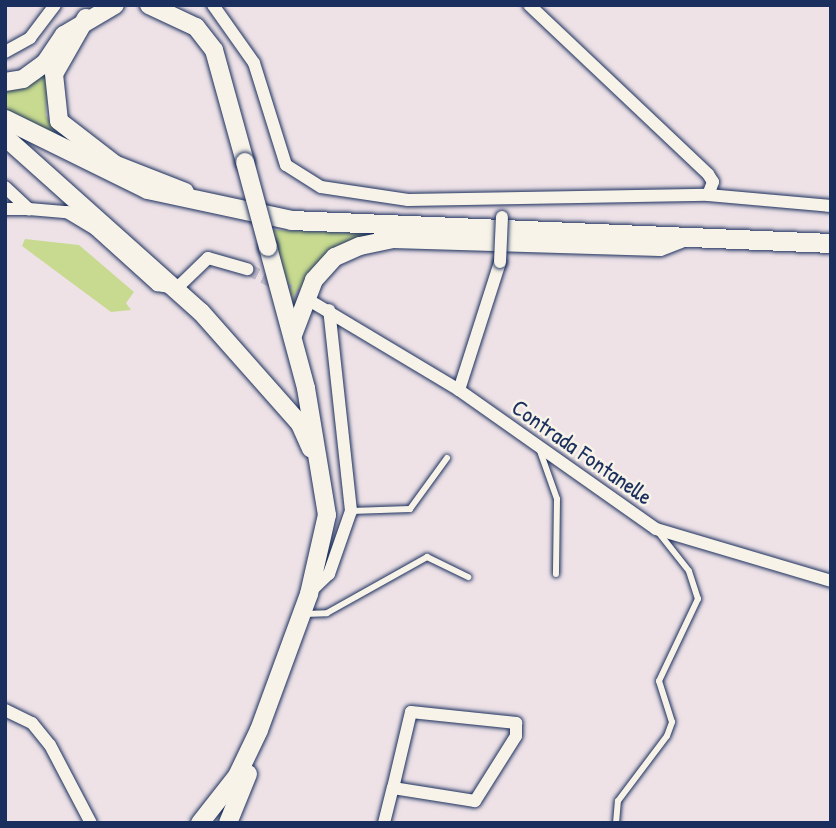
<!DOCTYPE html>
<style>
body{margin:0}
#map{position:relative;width:836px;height:828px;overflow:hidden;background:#eee2e7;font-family:"Patrick Hand",sans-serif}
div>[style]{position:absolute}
.green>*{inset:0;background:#c7da8f}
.street-tunnel>*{height:12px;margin-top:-6px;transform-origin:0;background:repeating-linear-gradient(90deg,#c4becc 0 12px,transparent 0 18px)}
.roads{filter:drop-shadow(0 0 2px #1b2f5e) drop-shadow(0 0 2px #1b2f5e)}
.lane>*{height:6px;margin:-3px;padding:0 3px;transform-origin:3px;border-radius:3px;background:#f7f3e8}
.street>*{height:12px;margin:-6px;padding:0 6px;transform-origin:6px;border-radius:6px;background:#f7f3e8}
.secondary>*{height:18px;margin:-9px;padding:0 9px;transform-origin:9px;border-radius:9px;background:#f7f3e8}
.primary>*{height:19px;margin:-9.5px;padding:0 9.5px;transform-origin:9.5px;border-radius:9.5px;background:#f7f3e8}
.bridges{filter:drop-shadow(0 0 2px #1b2f5e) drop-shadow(0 0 2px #1b2f5e)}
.street-bridge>*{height:12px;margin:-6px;padding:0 6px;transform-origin:6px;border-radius:6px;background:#f7f3e8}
.secondary-bridge>*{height:18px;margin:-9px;padding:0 9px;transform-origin:9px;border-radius:9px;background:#f7f3e8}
span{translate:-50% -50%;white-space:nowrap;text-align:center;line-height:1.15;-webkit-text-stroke:5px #f7f3e8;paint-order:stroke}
.street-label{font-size:23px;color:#1b2f5e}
.frame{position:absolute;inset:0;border:7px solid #1b2f5e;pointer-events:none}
</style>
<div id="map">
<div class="green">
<div style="clip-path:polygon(42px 72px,48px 75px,46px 115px,64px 146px,5px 111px,5px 89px)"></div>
<div style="clip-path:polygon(272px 230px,373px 234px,321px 261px,294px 305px)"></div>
<div style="clip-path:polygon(25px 239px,79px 245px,134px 292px,126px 303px,131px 310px,111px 312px,22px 246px)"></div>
</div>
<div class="street-tunnel">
<div style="left:247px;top:269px;width:73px;rotate:26.9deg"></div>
</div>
<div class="roads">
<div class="lane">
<div style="left:540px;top:451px;width:51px;rotate:70.5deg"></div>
<div style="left:557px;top:499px;width:75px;rotate:90.8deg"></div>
<div style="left:351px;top:511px;width:59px;rotate:-1.9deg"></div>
<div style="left:410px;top:509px;width:63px;rotate:-54deg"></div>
<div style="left:304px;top:614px;width:23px;rotate:-2deg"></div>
<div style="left:327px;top:613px;width:115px;rotate:-29.2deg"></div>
<div style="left:427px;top:557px;width:46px;rotate:26deg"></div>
<div style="left:616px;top:823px;width:22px;rotate:-85deg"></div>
<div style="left:618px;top:801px;width:81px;rotate:-53deg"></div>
<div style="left:667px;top:736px;width:15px;rotate:-70deg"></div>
<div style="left:672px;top:722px;width:43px;rotate:-107.6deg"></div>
<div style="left:659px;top:681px;width:91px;rotate:-64.6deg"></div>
<div style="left:698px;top:599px;width:29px;rotate:-108deg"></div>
<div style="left:689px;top:571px;width:48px;rotate:-128.3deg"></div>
</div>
<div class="street">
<div style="left:213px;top:5px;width:71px;rotate:54.7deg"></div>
<div style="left:254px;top:63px;width:107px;rotate:72.6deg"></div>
<div style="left:286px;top:165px;width:41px;rotate:32.2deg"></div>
<div style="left:321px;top:187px;width:88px;rotate:8.5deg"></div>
<div style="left:408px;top:200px;width:300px;rotate:-1deg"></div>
<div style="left:708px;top:195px;width:14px;rotate:-69deg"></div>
<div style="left:713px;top:182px;width:9px;rotate:-122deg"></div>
<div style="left:708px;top:174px;width:246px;rotate:-136.6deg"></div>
<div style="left:5px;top:52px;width:29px;rotate:-29deg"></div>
<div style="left:30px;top:38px;width:41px;rotate:-52.9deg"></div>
<div style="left:5px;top:187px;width:33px;rotate:43deg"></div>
<div style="left:29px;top:209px;width:38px;rotate:5deg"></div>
<div style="left:67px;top:212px;width:33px;rotate:31deg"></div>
<div style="left:95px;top:229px;width:84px;rotate:42.1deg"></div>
<div style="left:157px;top:285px;width:20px;rotate:9deg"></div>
<div style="left:177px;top:288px;width:43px;rotate:-44.1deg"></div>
<div style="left:208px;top:258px;width:41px;rotate:15.8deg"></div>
<div style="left:708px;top:195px;width:123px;rotate:5.1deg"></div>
<div style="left:5px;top:209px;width:24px"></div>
<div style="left:312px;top:302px;width:171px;rotate:30.9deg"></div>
<div style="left:459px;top:390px;width:241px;rotate:35.2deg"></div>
<div style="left:656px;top:529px;width:183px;rotate:16.5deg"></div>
<div style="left:459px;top:390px;width:134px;rotate:-72.2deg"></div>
<div style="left:309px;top:593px;width:28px;rotate:-44deg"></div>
<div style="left:329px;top:574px;width:67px;rotate:-70.8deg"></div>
<div style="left:351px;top:511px;width:202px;rotate:-96.2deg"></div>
<div style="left:5px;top:710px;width:30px;rotate:26deg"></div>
<div style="left:32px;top:723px;width:28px;rotate:51deg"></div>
<div style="left:50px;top:745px;width:88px;rotate:62.3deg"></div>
<div style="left:384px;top:823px;width:36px;rotate:-76deg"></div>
<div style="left:393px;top:788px;width:78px;rotate:-76.7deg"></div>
<div style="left:411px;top:712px;width:106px;rotate:6deg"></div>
<div style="left:516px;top:723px;width:13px;rotate:90deg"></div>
<div style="left:516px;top:736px;width:77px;rotate:122.2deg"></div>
<div style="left:475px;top:801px;width:83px;rotate:-171deg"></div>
</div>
<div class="secondary">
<div style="left:149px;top:5px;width:52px;rotate:25.1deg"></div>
<div style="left:196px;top:27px;width:29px;rotate:52deg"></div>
<div style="left:214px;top:50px;width:116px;rotate:74.5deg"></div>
<div style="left:86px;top:18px;width:64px;rotate:119.7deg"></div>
<div style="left:54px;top:74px;width:47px;rotate:83.9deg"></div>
<div style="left:59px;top:121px;width:72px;rotate:37.7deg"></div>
<div style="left:116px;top:165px;width:74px;rotate:21.4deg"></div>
<div style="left:5px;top:82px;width:18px;rotate:-9deg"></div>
<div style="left:23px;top:79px;width:27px;rotate:-36deg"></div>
<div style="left:45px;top:63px;width:34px;rotate:-56deg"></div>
<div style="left:64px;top:35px;width:59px;rotate:-30.5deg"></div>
<div style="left:5px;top:137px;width:263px;rotate:41.8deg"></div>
<div style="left:201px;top:312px;width:149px;rotate:48.5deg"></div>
<div style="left:300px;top:424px;width:27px;rotate:66deg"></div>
<div style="left:293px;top:335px;width:59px;rotate:-69.1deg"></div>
<div style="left:314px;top:280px;width:31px;rotate:-48deg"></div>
<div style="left:335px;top:257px;width:27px;rotate:-24deg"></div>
<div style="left:360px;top:246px;width:34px;rotate:-12deg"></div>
<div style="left:393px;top:239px;width:267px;rotate:1.7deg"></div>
<div style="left:660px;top:247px;width:22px;rotate:-21deg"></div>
<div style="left:200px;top:823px;width:60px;rotate:-51.8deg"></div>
<div style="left:237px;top:776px;width:51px;rotate:-64.4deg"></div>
<div style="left:259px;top:730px;width:145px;rotate:-69.8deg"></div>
<div style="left:309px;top:594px;width:81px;rotate:-77.2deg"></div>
<div style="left:327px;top:515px;width:129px;rotate:-99.4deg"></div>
<div style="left:306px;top:388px;width:146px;rotate:-105.1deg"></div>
<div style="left:228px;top:823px;width:53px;rotate:-67.8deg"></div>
</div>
<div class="primary">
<div style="left:5px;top:119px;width:158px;rotate:26.2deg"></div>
<div style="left:147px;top:189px;width:147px;rotate:12.1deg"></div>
<div style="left:291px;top:220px;width:540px;rotate:2.44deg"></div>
</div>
</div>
<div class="bridges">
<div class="street-bridge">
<div style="left:500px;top:262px;width:45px;rotate:-87.5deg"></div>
</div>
<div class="secondary-bridge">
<div style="left:245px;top:162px;width:88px;rotate:74.9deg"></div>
</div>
</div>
<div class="street-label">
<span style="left:582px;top:452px;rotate:35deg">Contrada Fontanelle</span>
</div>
<div class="frame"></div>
</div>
